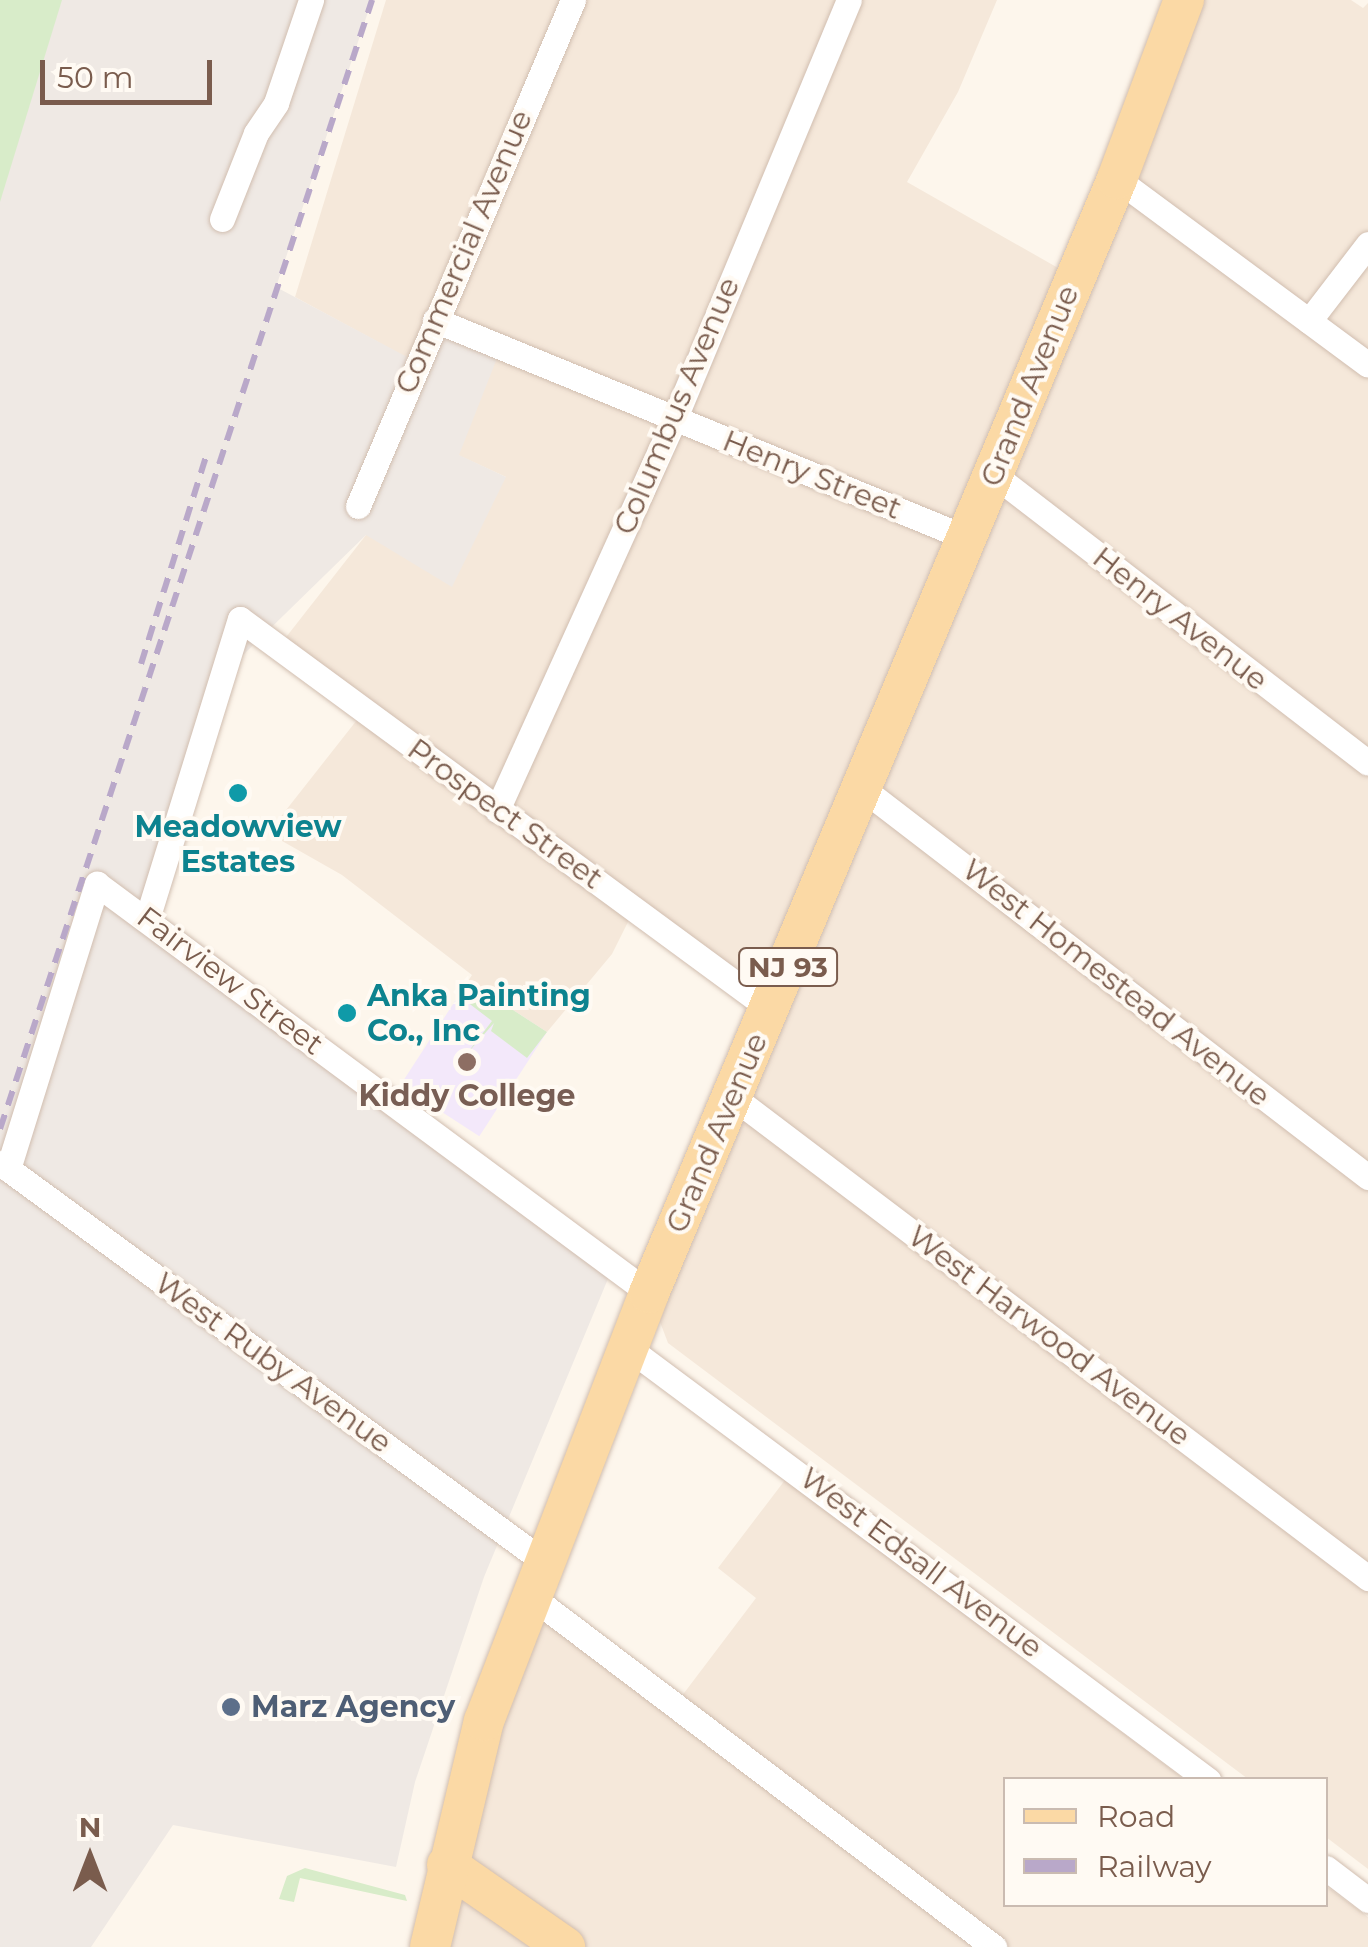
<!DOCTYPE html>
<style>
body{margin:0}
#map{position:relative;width:1368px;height:1947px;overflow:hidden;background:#fdf6ec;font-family:Montserrat,sans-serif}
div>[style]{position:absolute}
.residential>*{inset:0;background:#f5e8da}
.industrial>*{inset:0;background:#efe9e4}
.education>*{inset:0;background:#f3e8fa;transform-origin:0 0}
.green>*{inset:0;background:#d8ecc9}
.roads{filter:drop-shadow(0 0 2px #d1beb0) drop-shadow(0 0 2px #d1beb0)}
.minor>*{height:25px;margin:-12.5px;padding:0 12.5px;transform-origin:12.5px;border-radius:12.5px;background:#fff}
.primary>*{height:40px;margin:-20px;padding:0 20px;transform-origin:20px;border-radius:20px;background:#fbd9a5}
.rail>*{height:6px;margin-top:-3px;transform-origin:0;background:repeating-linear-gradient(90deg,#b9a8c9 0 15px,transparent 0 25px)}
.dots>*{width:28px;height:28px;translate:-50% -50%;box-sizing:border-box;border:5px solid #fffaf3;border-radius:50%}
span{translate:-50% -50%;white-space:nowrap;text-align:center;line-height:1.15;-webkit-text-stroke:8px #fffaf3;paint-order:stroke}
.shield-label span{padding:2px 8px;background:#fffaf3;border:2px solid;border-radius:8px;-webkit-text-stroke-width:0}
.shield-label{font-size:28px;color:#7a5c4d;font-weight:700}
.street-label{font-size:30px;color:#7a5c4d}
.culture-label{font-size:30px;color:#0d838f;font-weight:700}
.left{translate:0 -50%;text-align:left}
.education-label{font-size:30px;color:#785e54;font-weight:700}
.service-label{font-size:30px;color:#4e5e75;font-weight:700}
.legend{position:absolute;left:1003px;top:1777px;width:325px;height:130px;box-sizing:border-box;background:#fffaf3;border:2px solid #cabbb1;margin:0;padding:12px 18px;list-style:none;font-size:30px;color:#7a5c4d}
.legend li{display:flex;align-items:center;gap:20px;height:50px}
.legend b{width:50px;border:2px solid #cabbb1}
.north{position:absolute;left:40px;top:1807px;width:100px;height:100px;-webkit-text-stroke:8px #fffaf3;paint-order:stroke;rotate:0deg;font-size:28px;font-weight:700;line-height:40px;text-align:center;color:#7a5c4d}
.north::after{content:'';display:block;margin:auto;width:35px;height:45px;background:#7a5c4d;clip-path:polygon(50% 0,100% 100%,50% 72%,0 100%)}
.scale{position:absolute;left:40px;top:60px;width:172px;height:45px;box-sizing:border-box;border:5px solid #7a5c4d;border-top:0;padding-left:12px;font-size:30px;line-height:35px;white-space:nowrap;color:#7a5c4d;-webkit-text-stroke:8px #fffaf3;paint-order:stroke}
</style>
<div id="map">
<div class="residential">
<div style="clip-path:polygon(386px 0,997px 0,958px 92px,907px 182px,1074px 277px,1184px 0,1351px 0,1363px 8px,1368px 3px,1368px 1869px,1326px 1837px,1326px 1780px,1248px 1779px,668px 1343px,649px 1293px,770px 1009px,634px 910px,612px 954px,547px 1032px,468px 981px,472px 975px,342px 875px,268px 833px,364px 711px,276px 650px,366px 535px,506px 477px,458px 455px,502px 344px,424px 367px,295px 297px)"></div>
<div style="clip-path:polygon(785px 1480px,1184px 1779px,1006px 1780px,1006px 1904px,1326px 1904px,1326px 1886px,1368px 1917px,1368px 1947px,559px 1947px,447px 1865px,532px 1597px,675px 1705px,756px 1598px,718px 1568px)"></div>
<div style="clip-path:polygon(442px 1892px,472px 1898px,537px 1947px,430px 1947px)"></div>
</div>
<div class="industrial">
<div style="clip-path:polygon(61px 0,372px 0,276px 287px,424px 366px,444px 320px,503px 343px,459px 455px,506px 477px,452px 587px,366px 535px,241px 657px,156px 927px,610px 1274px,484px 1577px,415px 1782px,396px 1867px,173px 1825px,91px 1947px,0 1947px,0 199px)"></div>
</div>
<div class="education">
<div style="left:468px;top:981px;width:94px;height:124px;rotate:33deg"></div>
</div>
<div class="green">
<div style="clip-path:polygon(0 0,62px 0,0 202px)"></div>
<div style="clip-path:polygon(468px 981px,547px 1032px,527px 1058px,491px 1031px,494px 1023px,465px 1056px,492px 1021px,458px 995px)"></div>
<div style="clip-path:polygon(305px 1868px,405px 1895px,407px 1901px,300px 1878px,294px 1902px,279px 1899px,287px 1876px)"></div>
</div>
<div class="roads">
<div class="minor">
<div style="left:1117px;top:179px;width:312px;rotate:36.5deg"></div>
<div style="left:222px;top:219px;width:92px;rotate:-68.4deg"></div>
<div style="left:256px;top:133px;width:36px;rotate:-56deg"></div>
<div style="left:276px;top:103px;width:109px;rotate:-71.2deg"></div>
<div style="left:435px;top:320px;width:575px;rotate:22.28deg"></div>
<div style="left:1309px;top:321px;width:97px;rotate:-52.5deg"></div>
<div style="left:993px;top:474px;width:473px;rotate:37.6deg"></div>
<div style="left:358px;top:506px;width:550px;rotate:-66.98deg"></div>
<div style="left:863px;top:789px;width:637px;rotate:37.54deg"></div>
<div style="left:497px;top:810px;width:428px;rotate:-65.6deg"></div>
<div style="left:674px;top:420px;width:455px;rotate:-67.4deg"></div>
<div style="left:147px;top:919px;width:314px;rotate:-72.8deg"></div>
<div style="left:240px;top:619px;width:658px;rotate:36.35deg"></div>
<div style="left:729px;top:1094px;width:802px;rotate:37.14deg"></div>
<div style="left:0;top:1163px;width:677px;rotate:36.23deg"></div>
<div style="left:8px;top:1169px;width:299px;rotate:-72.7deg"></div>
<div style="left:97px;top:884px;width:687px;rotate:36.54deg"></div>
<div style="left:631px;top:1350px;width:720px;rotate:36.69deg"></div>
<div style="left:532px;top:1597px;width:580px;rotate:37.15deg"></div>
<div style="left:1326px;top:1868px;width:53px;rotate:37.3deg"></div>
</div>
<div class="primary">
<div style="left:447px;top:1865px;width:144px;rotate:34.8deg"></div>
<div style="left:430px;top:1947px;width:232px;rotate:-76.6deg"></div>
<div style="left:484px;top:1721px;width:459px;rotate:-68.9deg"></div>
<div style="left:649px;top:1293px;width:1208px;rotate:-67.21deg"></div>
<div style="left:1117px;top:179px;width:191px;rotate:-69.5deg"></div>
</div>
</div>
<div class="rail">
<div style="left:141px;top:664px;width:224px;rotate:-72.6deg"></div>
<div style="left:0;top:1129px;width:1189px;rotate:-71.76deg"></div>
</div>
<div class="dots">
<div style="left:238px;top:793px;background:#0f9aa8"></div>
<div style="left:347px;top:1013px;background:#0f9aa8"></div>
<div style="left:467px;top:1062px;background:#8d6e63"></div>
<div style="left:231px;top:1707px;background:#5c6f8a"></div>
</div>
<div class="shield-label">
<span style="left:788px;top:967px">NJ 93</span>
</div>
<div class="street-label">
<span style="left:464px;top:252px;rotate:-67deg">Commercial Avenue</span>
<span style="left:1030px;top:386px;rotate:-68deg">Grand Avenue</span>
<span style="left:677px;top:406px;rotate:-67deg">Columbus Avenue</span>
<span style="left:812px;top:475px;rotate:22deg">Henry Street</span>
<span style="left:1180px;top:619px;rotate:38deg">Henry Avenue</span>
<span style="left:505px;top:814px;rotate:36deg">Prospect Street</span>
<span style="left:230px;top:981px;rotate:37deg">Fairview Street</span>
<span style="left:1116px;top:983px;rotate:38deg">West Homestead Avenue</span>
<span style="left:717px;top:1133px;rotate:-67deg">Grand Avenue</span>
<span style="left:1049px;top:1336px;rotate:37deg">West Harwood Avenue</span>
<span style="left:273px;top:1363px;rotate:36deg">West Ruby Avenue</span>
<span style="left:921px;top:1563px;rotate:37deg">West Edsall Avenue</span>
</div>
<div class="culture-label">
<span style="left:238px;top:844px">Meadowview<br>Estates</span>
<span class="left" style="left:367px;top:1013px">Anka Painting<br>Co., Inc</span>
</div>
<div class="education-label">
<span style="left:467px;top:1096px">Kiddy College</span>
</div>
<div class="service-label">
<span class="left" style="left:251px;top:1707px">Marz Agency</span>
</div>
<ul class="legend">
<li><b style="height:12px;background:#fbd9a5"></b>Road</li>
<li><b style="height:12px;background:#b9a8c9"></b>Railway</li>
</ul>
<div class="north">N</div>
<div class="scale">50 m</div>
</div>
